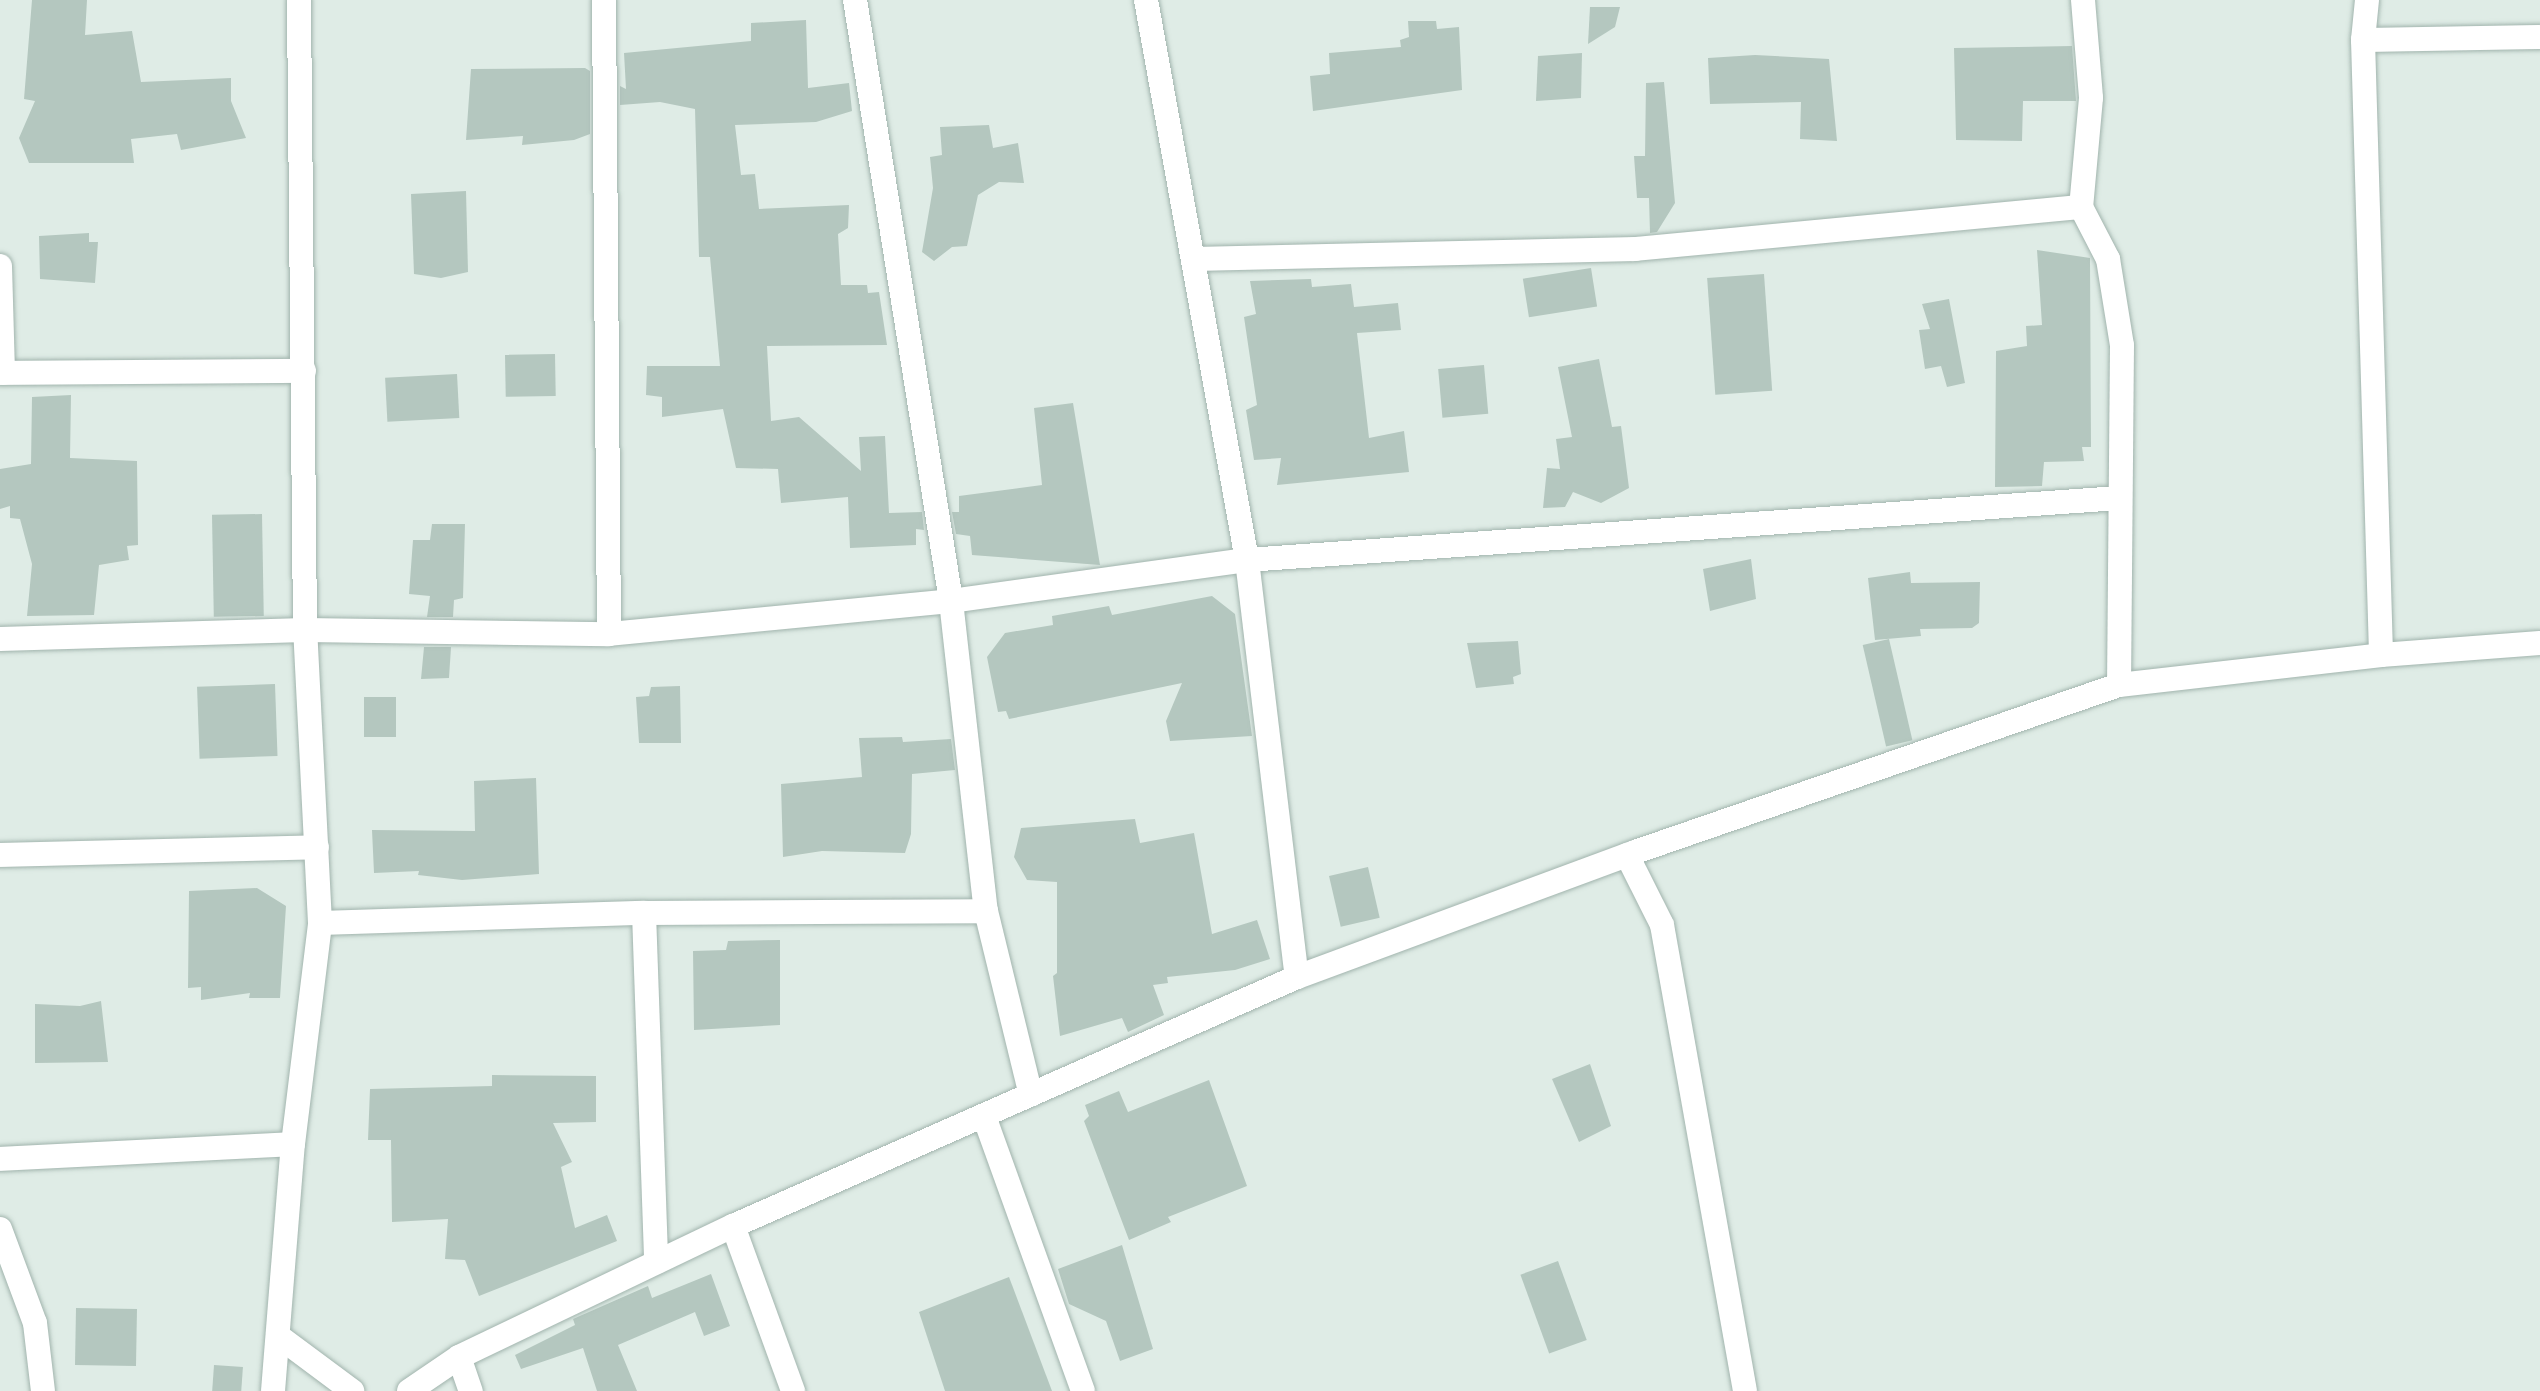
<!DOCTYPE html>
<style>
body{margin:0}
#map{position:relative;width:2540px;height:1391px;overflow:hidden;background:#dfece6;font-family:Arial,sans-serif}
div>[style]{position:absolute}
.building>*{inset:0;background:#b4c7bf;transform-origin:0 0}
.roads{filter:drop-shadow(0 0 2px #a1b4ad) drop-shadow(0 0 2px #a1b4ad)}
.minor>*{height:24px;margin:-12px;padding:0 12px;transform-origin:12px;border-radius:12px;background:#fff}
span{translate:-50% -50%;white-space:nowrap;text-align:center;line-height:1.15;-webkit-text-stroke:6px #eff8f4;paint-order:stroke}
</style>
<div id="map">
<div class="building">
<div style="clip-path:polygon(32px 0,87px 0,85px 35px,132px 31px,141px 82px,231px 78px,231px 101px,246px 138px,181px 150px,177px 134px,131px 139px,134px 163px,29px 163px,19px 138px,35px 101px,24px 99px)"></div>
<div style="clip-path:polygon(1590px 7px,1620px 7px,1615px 27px,1588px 44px)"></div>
<div style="clip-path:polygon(806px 20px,808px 88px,849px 83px,852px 111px,816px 122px,735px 125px,741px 175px,755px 174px,759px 209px,849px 205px,848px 228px,838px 234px,841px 285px,867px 285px,868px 293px,879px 292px,887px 345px,767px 346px,771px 421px,799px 417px,861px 471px,859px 437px,885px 436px,889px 513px,922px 512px,924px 530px,916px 529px,916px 545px,850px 548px,848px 497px,781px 503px,778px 469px,736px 468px,723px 409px,662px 417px,662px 397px,646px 395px,647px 366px,720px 366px,710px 257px,699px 257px,695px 109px,660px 102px,620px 105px,620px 86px,626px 89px,624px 53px,751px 41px,751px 23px)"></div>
<div style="clip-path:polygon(1408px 21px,1436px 21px,1437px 29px,1459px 27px,1462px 90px,1313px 111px,1310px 76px,1330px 74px,1329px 53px,1401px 47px,1400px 40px,1409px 37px)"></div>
<div style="clip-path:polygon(2072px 46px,2076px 101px,2023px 101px,2022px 141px,1956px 140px,1954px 48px)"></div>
<div style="clip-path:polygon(1582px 53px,1581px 98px,1536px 101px,1538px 56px)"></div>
<div style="clip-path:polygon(1755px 55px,1829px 59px,1837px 141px,1800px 139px,1801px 102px,1710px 104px,1708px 58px)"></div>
<div style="clip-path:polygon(585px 68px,590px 71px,590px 134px,574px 140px,522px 145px,523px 136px,466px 140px,471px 69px)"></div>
<div style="clip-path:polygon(1664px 82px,1675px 203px,1657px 232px,1650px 233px,1649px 198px,1637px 198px,1634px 156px,1645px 156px,1646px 83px)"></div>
<div style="clip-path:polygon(989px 125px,993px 148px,1018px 143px,1024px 183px,999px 182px,978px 195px,967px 246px,952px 247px,934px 261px,922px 252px,933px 188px,930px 157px,942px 155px,940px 127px)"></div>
<div style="clip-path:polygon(466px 191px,468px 272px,441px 278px,414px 274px,411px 194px)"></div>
<div style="clip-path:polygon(89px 233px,89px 242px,98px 242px,95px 283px,40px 279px,39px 236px)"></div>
<div style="clip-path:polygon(2037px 250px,2090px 258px,2091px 447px,2082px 447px,2084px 461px,2044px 462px,2042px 486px,1995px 487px,1996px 351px,2027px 346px,2026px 326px,2042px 325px)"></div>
<div style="left:1591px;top:268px;width:39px;height:69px;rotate:81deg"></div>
<div style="left:1764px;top:274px;width:117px;height:57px;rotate:86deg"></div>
<div style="clip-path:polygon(1311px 279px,1312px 287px,1351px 284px,1354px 307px,1398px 303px,1401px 330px,1357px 333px,1369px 438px,1404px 431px,1409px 472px,1277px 485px,1281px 458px,1254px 460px,1246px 410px,1257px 405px,1244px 317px,1256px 314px,1250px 281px)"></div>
<div style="clip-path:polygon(1949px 299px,1965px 383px,1947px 387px,1941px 366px,1925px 369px,1919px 330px,1930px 329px,1922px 304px)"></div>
<div style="left:555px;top:354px;width:42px;height:50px;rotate:89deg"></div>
<div style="clip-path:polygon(1599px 359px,1612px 427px,1621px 426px,1629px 488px,1601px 503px,1573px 492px,1565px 507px,1543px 508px,1547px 468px,1560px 469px,1556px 439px,1572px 437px,1558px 367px)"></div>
<div style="left:1484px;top:365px;width:49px;height:46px;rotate:85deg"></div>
<div style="left:457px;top:374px;width:44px;height:72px;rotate:87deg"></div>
<div style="clip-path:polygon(71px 395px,70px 458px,137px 461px,138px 545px,127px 546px,129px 560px,99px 565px,94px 615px,27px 616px,32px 564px,20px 519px,10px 518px,10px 506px,0 509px,0 469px,31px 464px,32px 397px)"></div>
<div style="clip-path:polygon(1073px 403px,1100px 565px,972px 555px,970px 536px,956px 534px,952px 512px,959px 512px,959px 496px,1042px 485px,1034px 408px)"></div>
<div style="left:262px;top:514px;width:102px;height:50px;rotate:89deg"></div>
<div style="clip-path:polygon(432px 524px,465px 524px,463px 598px,454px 600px,453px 617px,427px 617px,430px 596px,409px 594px,413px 540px,430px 540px)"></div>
<div style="clip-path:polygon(1751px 559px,1756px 599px,1710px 611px,1703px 569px)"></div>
<div style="clip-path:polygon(1910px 572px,1911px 583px,1980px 582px,1979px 623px,1972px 628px,1920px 629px,1921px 636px,1875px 640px,1868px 578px)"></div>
<div style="clip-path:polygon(1212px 596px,1235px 614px,1252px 736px,1170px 741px,1166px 721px,1182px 683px,1009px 719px,1006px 711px,998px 712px,987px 657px,1005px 633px,1053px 625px,1052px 616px,1109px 606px,1112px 615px)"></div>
<div style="left:1889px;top:639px;width:104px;height:27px;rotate:77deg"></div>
<div style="clip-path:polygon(1518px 641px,1521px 674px,1513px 677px,1514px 684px,1476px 688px,1467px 643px)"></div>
<div style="clip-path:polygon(424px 647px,451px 647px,449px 678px,421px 679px)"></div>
<div style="left:275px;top:684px;width:72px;height:78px;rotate:88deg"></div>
<div style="clip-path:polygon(680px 686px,681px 743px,639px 743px,636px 697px,649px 696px,651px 687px)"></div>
<div style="left:364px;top:697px;width:32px;height:40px"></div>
<div style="clip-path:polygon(902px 737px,903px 742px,951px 739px,955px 770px,912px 774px,911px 834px,905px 853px,822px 851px,783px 857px,781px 784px,862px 777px,859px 738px)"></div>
<div style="clip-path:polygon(536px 778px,539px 874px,462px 880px,418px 875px,419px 871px,374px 873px,372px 830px,475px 831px,474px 781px)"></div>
<div style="clip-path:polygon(1135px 819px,1140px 843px,1194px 833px,1212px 934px,1257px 920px,1270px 959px,1235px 970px,1167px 977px,1168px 983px,1153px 985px,1164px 1015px,1128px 1032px,1122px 1018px,1060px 1036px,1053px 976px,1057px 973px,1057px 882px,1027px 880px,1014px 857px,1021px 828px)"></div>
<div style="left:1368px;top:867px;width:52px;height:40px;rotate:77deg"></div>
<div style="clip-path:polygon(257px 888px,286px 906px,280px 998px,249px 998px,250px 993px,201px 1000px,201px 987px,188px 988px,189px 891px)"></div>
<div style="clip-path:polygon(780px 940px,780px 1025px,694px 1030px,693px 951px,726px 950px,728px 941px)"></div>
<div style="clip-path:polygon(101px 1001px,108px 1062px,35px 1063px,35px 1004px,80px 1006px)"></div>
<div style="clip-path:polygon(1590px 1064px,1611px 1126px,1579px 1142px,1552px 1079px)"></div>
<div style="clip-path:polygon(492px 1075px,596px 1076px,596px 1122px,553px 1123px,572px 1162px,561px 1167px,575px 1228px,607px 1215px,617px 1241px,479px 1296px,465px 1260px,445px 1259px,448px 1219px,392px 1222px,391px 1140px,368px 1140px,370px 1089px,492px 1086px)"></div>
<div style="clip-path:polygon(1209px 1080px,1247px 1186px,1168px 1217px,1171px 1222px,1129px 1240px,1084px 1121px,1089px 1116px,1085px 1105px,1119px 1091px,1128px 1112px)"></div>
<div style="clip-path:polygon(1122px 1245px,1153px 1349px,1120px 1361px,1106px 1321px,1069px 1304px,1058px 1269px)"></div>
<div style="left:1558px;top:1261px;width:84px;height:40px;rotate:70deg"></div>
<div style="clip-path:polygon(711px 1274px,730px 1326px,704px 1336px,695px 1312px,618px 1345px,637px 1391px,597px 1391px,583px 1348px,521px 1369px,515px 1355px,575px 1325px,573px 1319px,648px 1286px,652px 1298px)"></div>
<div style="clip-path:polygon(1009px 1277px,1052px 1391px,945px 1391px,919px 1312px)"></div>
<div style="left:76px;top:1308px;width:61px;height:57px;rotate:1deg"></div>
<div style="left:214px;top:1365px;width:29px;height:26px;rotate:4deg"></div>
</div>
<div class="roads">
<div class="minor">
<div style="left:604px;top:0;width:634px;rotate:89.55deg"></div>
<div style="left:855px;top:0;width:609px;rotate:80.92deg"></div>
<div style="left:951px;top:601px;width:312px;rotate:83.6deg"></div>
<div style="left:986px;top:911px;width:189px;rotate:76.3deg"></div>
<div style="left:1146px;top:0;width:569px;rotate:79.78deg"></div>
<div style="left:1247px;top:560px;width:420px;rotate:83.2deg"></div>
<div style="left:2083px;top:0;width:98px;rotate:85.3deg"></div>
<div style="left:2091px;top:98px;width:109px;rotate:95.2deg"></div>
<div style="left:2081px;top:207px;width:59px;rotate:62.6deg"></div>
<div style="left:2108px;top:259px;width:87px;rotate:80.8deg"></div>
<div style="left:2122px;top:345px;width:340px;rotate:90.5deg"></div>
<div style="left:2367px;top:0;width:40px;rotate:95.7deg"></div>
<div style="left:2363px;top:40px;width:615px;rotate:88.32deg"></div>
<div style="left:2363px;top:40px;width:177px;rotate:-1deg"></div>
<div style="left:1195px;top:259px;width:440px;rotate:-1.3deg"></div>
<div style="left:1635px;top:249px;width:448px;rotate:-5.4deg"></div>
<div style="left:0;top:266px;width:107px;rotate:88.4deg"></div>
<div style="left:0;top:373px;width:304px;rotate:-0.4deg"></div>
<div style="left:0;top:639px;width:305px;rotate:-1.7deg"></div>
<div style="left:305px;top:630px;width:304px;rotate:0.8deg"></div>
<div style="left:609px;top:634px;width:344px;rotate:-5.5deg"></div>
<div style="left:951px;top:601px;width:299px;rotate:-7.9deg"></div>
<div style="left:1247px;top:560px;width:874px;rotate:-4.07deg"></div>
<div style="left:0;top:855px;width:317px;rotate:-1.4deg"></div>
<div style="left:1627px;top:855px;width:78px;rotate:63.4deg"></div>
<div style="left:1662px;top:925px;width:473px;rotate:79.9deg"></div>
<div style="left:644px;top:913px;width:349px;rotate:88deg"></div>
<div style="left:320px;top:923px;width:324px;rotate:-1.8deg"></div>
<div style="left:644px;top:913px;width:342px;rotate:-0.3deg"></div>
<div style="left:984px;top:1116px;width:292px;rotate:70.2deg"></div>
<div style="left:0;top:1159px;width:293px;rotate:-2.9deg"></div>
<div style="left:733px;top:1226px;width:176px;rotate:70deg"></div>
<div style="left:0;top:1229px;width:100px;rotate:69.6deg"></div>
<div style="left:35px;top:1323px;width:68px;rotate:83.3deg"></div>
<div style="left:281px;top:1338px;width:89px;rotate:36.7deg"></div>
<div style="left:459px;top:1357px;width:36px;rotate:71deg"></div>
<div style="left:273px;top:1391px;width:248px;rotate:-85.4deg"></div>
<div style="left:293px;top:1144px;width:223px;rotate:-83deg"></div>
<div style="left:320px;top:923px;width:293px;rotate:-92.9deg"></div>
<div style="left:305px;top:630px;width:630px;rotate:-90.55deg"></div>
<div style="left:409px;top:1391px;width:60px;rotate:-34.2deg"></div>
<div style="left:459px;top:1357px;width:304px;rotate:-25.6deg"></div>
<div style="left:733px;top:1226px;width:617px;rotate:-23.82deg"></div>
<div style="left:1297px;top:977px;width:360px;rotate:-20.3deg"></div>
<div style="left:1635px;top:852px;width:512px;rotate:-19.04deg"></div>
<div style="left:2119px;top:685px;width:264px;rotate:-6.5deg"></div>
<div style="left:2381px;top:655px;width:159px;rotate:-4.3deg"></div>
</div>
</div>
</div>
